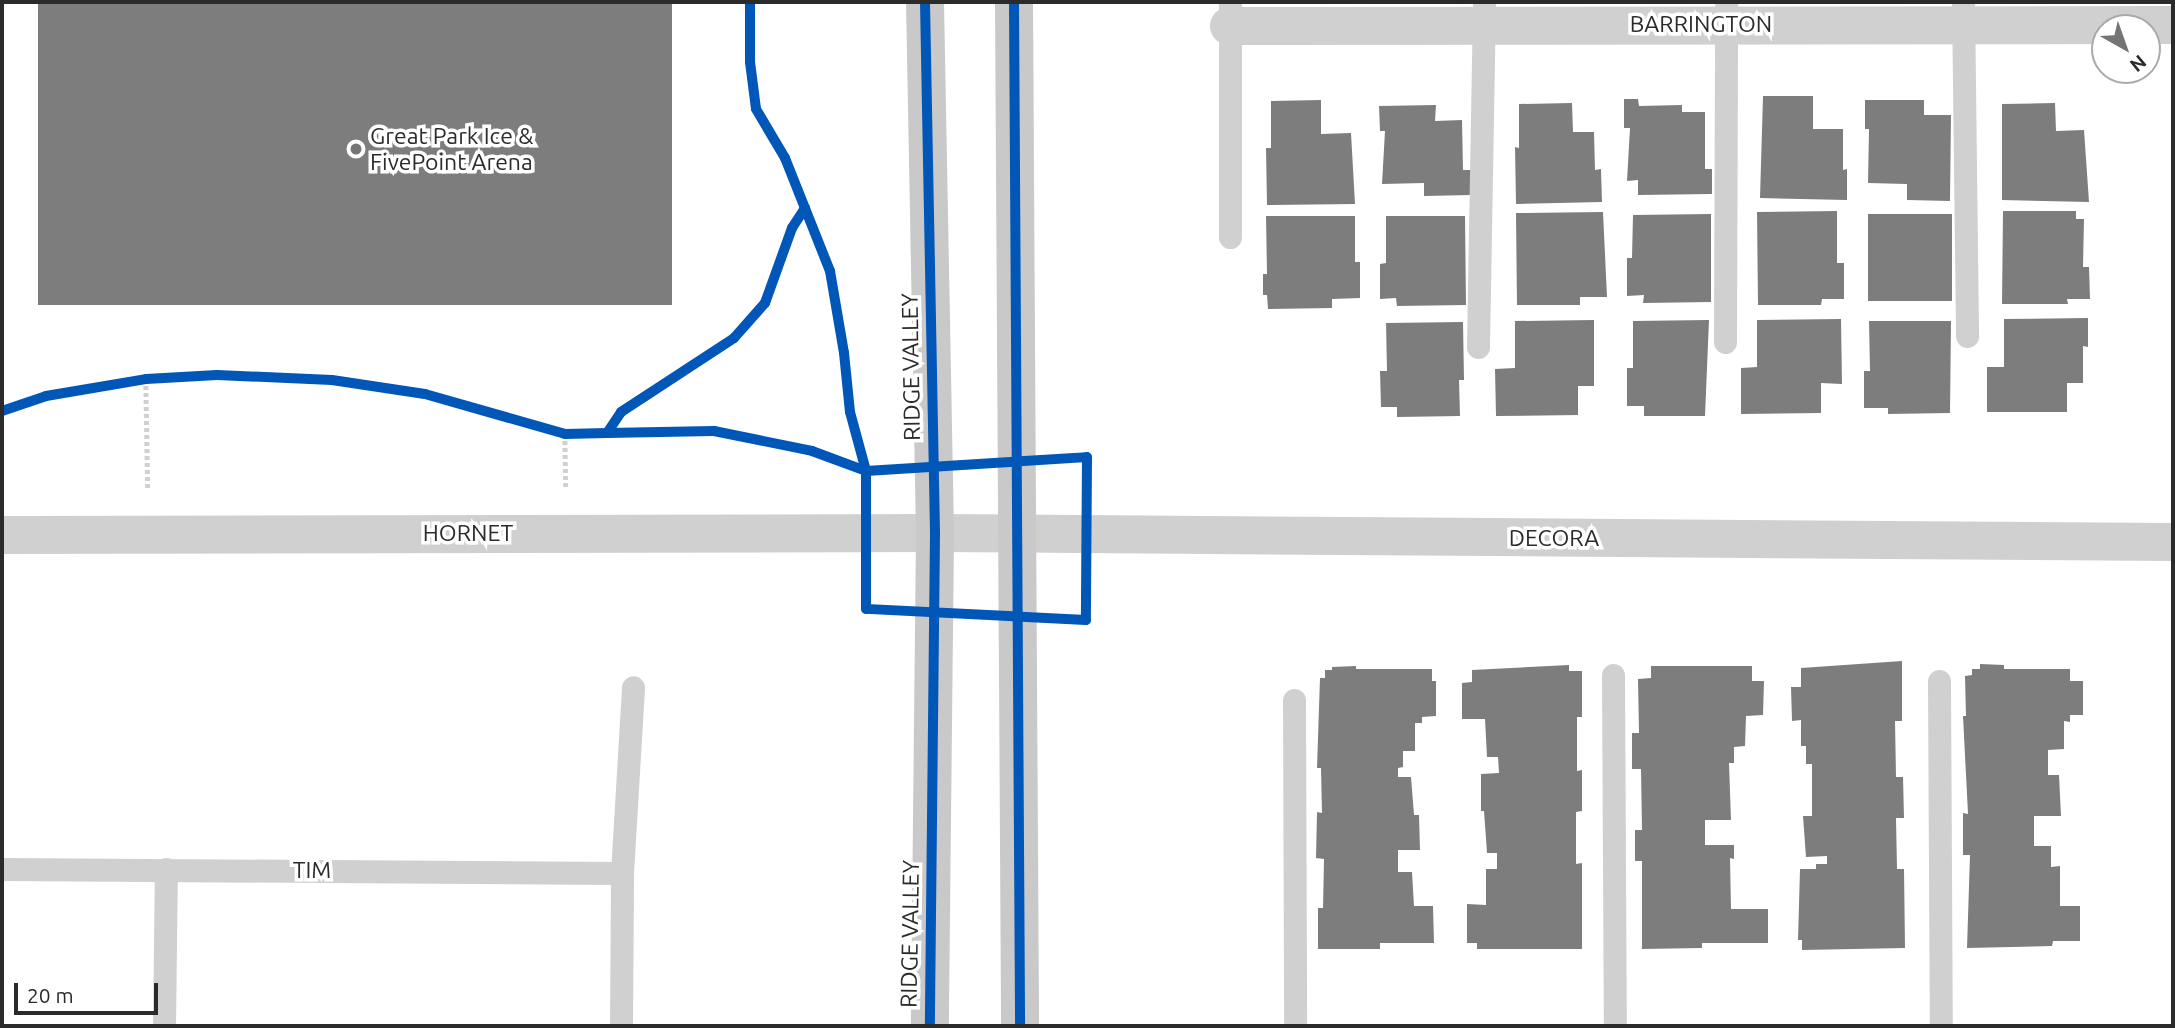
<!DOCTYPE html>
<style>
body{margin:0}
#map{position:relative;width:2175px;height:1028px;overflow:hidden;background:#fff;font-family:Ubuntu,sans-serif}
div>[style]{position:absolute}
.building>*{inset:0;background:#7d7d7d;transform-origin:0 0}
.path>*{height:4.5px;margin-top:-2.25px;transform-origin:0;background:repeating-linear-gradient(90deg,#d0d0d0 0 3.5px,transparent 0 7px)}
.service>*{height:23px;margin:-11.5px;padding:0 11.5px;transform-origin:11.5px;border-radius:11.5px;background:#d0d0d0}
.minor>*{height:38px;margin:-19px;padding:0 19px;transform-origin:19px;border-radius:19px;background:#d0d0d0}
.tertiary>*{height:38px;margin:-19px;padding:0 19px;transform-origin:19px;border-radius:19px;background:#d0d0d0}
.secondary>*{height:38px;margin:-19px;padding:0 19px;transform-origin:19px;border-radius:19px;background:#c9c9c9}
.cycleway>*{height:10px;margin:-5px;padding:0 5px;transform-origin:5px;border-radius:5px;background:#0057b8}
.dots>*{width:19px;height:19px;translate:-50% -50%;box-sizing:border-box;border:4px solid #fff;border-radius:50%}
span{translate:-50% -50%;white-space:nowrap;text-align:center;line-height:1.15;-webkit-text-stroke:7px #fff;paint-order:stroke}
.street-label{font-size:23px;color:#2b2b2b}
.poi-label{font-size:23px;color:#2b2b2b}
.left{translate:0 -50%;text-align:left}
.frame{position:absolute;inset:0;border:4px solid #2b2b2b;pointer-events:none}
.north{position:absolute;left:2091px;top:14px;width:70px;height:70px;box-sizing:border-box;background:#fff;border:2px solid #aaa;border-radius:50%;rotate:140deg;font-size:19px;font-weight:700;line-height:28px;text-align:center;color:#2b2b2b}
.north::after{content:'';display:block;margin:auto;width:24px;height:32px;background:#757575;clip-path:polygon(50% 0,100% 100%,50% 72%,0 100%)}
.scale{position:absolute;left:14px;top:983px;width:144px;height:32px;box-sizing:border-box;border:4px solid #2b2b2b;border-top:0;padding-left:9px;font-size:21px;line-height:24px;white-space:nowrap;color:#2b2b2b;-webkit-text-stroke:5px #fff;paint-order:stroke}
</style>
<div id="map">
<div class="building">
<div style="left:38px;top:2px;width:634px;height:303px"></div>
<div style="clip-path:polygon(1763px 96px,1813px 96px,1813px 129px,1843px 129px,1843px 170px,1847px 169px,1847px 200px,1760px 198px)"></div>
<div style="clip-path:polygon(1624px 99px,1638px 99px,1639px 106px,1682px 105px,1682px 112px,1705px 112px,1705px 169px,1712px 169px,1712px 194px,1638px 195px,1638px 180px,1627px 181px,1630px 128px,1624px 128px)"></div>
<div style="clip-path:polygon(1321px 100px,1321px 134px,1351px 133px,1355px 204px,1267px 205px,1266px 148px,1271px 148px,1271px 101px)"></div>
<div style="clip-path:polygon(1865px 100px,1924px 100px,1924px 115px,1951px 115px,1950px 201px,1907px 200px,1907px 184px,1868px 183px,1869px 129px,1865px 129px)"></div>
<div style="clip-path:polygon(1572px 103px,1573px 132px,1594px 132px,1595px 170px,1601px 169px,1602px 202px,1516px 204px,1515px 147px,1519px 148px,1519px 104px)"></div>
<div style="clip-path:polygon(2055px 103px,2056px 131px,2084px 130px,2089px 202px,2002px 200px,2002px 104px)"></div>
<div style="clip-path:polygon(1436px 105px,1435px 121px,1462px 120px,1463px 170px,1471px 170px,1471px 195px,1424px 196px,1424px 183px,1382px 184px,1385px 131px,1380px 131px,1379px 106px)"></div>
<div style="clip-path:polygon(1837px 211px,1837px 263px,1844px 263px,1844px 299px,1822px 299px,1821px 305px,1758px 305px,1757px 212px)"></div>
<div style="clip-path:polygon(2003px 211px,2076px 211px,2076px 219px,2084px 219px,2083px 267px,2089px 267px,2090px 299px,2067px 299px,2068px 304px,2002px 304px)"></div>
<div style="clip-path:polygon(1603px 212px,1607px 297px,1580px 297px,1580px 305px,1517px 305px,1516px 213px)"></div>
<div style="clip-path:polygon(1711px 214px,1711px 302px,1643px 303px,1644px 295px,1627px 296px,1627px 258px,1632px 258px,1633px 215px)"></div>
<div style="left:1868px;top:214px;width:84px;height:87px"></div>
<div style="clip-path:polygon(1266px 216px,1355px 216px,1355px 262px,1360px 262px,1360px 298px,1332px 299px,1332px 308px,1268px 309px,1267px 295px,1263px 295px,1263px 274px,1267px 274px)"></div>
<div style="clip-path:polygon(1386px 216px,1465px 216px,1466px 305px,1397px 306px,1396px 298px,1380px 299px,1380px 264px,1386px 263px)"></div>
<div style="clip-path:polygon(2088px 318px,2088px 347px,2083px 346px,2083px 383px,2067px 383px,2067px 412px,1987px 412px,1987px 367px,2004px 367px,2004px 319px)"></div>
<div style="clip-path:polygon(1841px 319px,1842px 384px,1821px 383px,1821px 413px,1741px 414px,1741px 368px,1757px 367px,1757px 320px)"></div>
<div style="clip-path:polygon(1594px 320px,1594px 386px,1578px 386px,1578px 415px,1496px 416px,1495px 369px,1515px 368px,1515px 321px)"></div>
<div style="clip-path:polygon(1709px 320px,1705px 416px,1644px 416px,1644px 406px,1627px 406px,1627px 368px,1633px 368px,1633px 321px)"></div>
<div style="clip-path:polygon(1869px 321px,1951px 321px,1950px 413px,1888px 414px,1888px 408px,1864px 408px,1864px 371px,1870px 371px)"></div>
<div style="clip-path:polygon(1463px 322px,1464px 380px,1459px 380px,1460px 416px,1397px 417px,1397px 407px,1381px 407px,1380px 371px,1387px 371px,1386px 323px)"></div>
<div style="clip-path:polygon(1902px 661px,1902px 721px,1895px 721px,1896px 777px,1903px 777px,1904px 818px,1896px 818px,1897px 869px,1904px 869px,1905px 948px,1802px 950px,1802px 940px,1798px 940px,1800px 869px,1816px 869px,1816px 864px,1827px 864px,1827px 856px,1806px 857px,1803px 816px,1812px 816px,1812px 764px,1806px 764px,1806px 746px,1801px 746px,1801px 720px,1792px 721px,1791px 687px,1801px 687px,1801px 668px)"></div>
<div style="clip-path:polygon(1980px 664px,2004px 665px,2004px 669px,2070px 669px,2070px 681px,2083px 681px,2083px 715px,2070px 715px,2070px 722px,2064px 721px,2064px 749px,2048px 750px,2048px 775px,2059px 775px,2061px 816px,2034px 816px,2034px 846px,2051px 846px,2051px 867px,2060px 866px,2060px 906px,2080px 906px,2080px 941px,2053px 941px,2052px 946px,1967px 948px,1970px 855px,1963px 855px,1963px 813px,1968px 814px,1963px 716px,1966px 716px,1965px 676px,1972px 675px,1972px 669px,1980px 669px)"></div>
<div style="clip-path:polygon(1569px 665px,1569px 671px,1582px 671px,1582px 717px,1577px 717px,1577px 771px,1582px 770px,1582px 811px,1576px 812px,1576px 864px,1582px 863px,1582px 949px,1477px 949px,1477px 943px,1467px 943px,1467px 904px,1486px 905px,1486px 869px,1497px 869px,1497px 853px,1487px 853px,1484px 811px,1481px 811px,1481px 774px,1499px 773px,1498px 757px,1487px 757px,1485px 719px,1462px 719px,1462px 683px,1472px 682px,1472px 670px)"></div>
<div style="clip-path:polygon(1356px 666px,1356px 669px,1432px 669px,1432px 681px,1436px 681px,1436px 716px,1422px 717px,1422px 723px,1415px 723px,1415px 751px,1403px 751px,1403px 767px,1398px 768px,1398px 777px,1411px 777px,1414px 815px,1419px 815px,1420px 850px,1398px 850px,1398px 872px,1412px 872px,1414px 906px,1433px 906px,1434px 943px,1380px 943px,1380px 949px,1318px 949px,1318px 908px,1323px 908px,1324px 859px,1316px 858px,1317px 812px,1322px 813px,1321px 768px,1317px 768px,1320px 678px,1325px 678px,1325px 670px,1332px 670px,1332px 667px)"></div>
<div style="clip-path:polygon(1651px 666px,1752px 666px,1752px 681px,1764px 681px,1763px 715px,1746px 716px,1745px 746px,1734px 747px,1734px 763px,1729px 763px,1731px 820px,1705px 820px,1705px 845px,1734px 845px,1734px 859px,1730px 858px,1731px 909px,1768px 909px,1768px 943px,1702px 943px,1702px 948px,1642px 949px,1642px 861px,1635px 861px,1635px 830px,1642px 830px,1641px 769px,1632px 769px,1632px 733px,1639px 733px,1638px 679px,1651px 678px)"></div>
</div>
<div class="path">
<div style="left:146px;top:379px;width:111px;rotate:89deg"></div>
<div style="left:565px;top:434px;width:55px;rotate:89deg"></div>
</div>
<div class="service">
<div style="left:1963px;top:2px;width:334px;rotate:89.3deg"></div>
<div style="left:1230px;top:237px;width:235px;rotate:-90deg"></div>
<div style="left:1725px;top:342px;width:340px;rotate:-89.8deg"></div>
<div style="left:1478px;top:347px;width:345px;rotate:-89deg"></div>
<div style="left:1613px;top:675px;width:351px;rotate:89.7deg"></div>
<div style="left:1939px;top:681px;width:345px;rotate:89.7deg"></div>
<div style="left:1294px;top:700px;width:326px;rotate:89.8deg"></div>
<div style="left:2px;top:869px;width:620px;rotate:0.37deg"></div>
<div style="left:164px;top:1026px;width:157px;rotate:-89.3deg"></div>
<div style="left:621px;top:1026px;width:153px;rotate:-89.6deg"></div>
<div style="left:622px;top:873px;width:186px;rotate:-86.6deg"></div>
</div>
<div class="minor">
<div style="left:1229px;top:26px;width:944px;rotate:-0.06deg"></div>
</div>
<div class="tertiary">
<div style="left:2px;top:535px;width:933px;rotate:-0.12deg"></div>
<div style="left:935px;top:533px;width:1238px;rotate:0.42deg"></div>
</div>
<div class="secondary">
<div style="left:925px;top:2px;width:531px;rotate:88.92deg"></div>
<div style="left:935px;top:533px;width:493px;rotate:90.6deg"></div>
<div style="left:1014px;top:2px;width:1024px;rotate:89.66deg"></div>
</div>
<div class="cycleway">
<div style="left:750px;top:2px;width:60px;rotate:90deg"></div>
<div style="left:750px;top:62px;width:47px;rotate:82.7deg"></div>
<div style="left:756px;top:109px;width:57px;rotate:59.4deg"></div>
<div style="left:785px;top:158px;width:122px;rotate:68.3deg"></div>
<div style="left:830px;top:271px;width:83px;rotate:80.3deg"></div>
<div style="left:844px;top:353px;width:59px;rotate:84.2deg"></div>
<div style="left:850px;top:412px;width:61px;rotate:74.8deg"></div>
<div style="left:925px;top:2px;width:531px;rotate:88.92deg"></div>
<div style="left:935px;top:533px;width:493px;rotate:90.6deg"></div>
<div style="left:1014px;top:2px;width:1024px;rotate:89.66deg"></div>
<div style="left:2px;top:411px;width:46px;rotate:-18.8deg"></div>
<div style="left:46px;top:396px;width:101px;rotate:-9.6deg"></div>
<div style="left:146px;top:379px;width:71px;rotate:-3.2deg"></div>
<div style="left:217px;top:375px;width:115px;rotate:2.5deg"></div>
<div style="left:332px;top:380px;width:94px;rotate:8.6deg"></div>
<div style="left:425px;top:394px;width:146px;rotate:15.9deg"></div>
<div style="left:565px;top:434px;width:42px;rotate:-1.4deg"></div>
<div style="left:607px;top:433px;width:25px;rotate:-56deg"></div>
<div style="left:621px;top:412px;width:135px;rotate:-33.2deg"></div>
<div style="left:734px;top:338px;width:47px;rotate:-48.5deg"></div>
<div style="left:765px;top:303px;width:80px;rotate:-70.2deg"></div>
<div style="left:792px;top:228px;width:24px;rotate:-57deg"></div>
<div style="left:607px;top:433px;width:107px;rotate:-1.1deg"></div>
<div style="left:714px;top:431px;width:100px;rotate:11.5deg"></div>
<div style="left:812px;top:451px;width:58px;rotate:20.3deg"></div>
<div style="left:1087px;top:457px;width:163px;rotate:90.4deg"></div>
<div style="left:1086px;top:620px;width:220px;rotate:-177.1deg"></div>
<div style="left:866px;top:609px;width:138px;rotate:-90deg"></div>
<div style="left:866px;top:471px;width:221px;rotate:-3.6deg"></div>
</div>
<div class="dots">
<div style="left:356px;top:149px;background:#757575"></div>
</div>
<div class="street-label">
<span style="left:1701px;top:24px">BARRINGTON</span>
<span style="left:911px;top:367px;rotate:-91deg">RIDGE VALLEY</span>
<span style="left:468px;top:533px">HORNET</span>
<span style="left:1554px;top:538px">DECORA</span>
<span style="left:312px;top:870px">TIM</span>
<span style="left:910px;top:934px;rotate:-89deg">RIDGE VALLEY</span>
</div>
<div class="poi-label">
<span class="left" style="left:370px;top:149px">Great Park Ice &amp;<br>FivePoint Arena</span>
</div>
<div class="frame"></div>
<div class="north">N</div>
<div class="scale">20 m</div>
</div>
